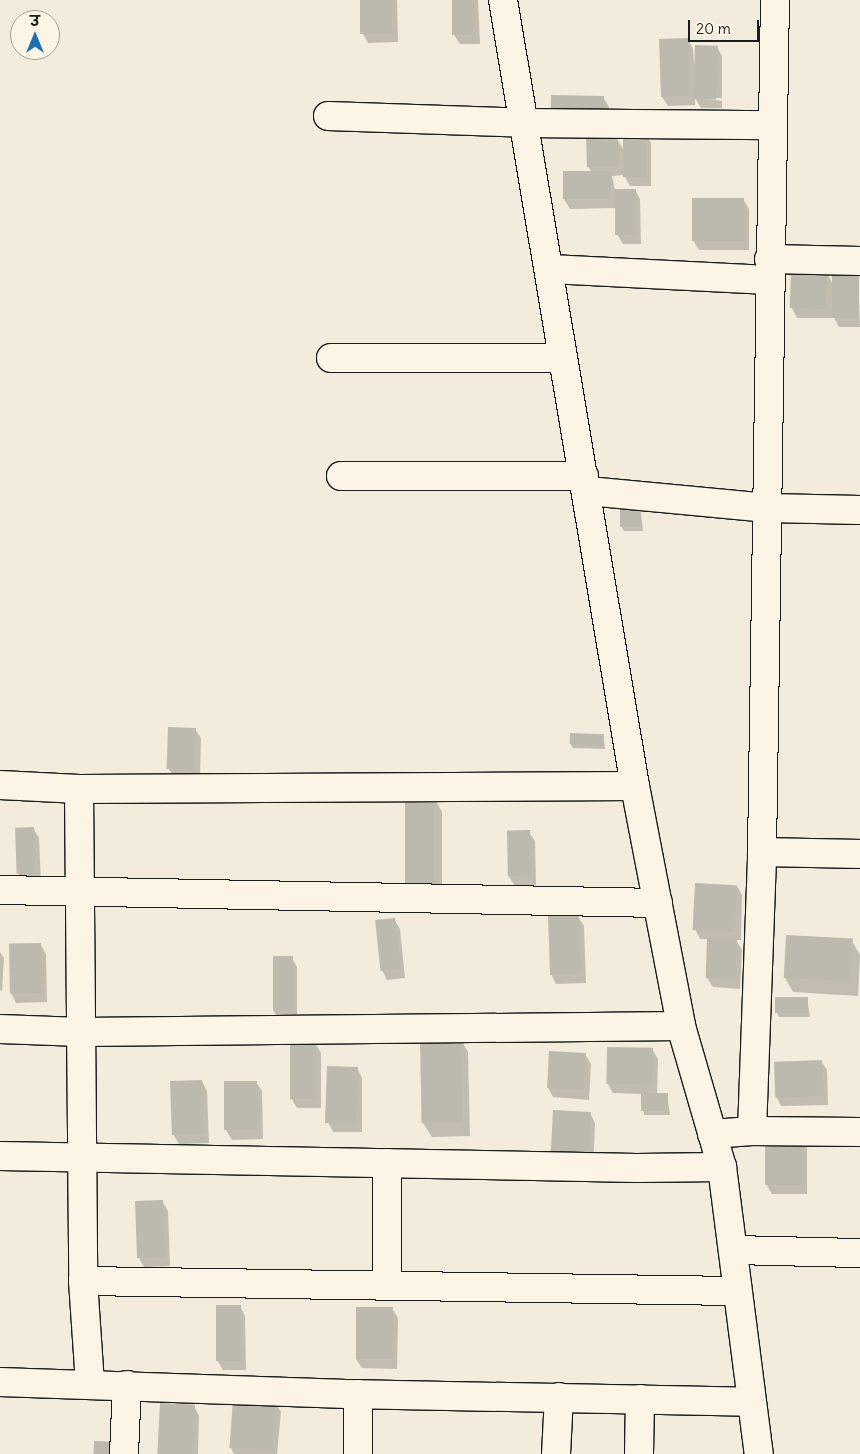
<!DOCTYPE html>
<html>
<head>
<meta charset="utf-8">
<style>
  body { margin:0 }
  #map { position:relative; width:860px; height:1454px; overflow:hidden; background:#f3ecdd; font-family:Delius,"Playpen Sans Deva",sans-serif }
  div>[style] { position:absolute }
  .shadow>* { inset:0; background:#0003 }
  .building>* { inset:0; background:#beb9ae; transform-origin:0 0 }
  .roads { filter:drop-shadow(1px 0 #1c1c1c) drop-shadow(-1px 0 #1c1c1c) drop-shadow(0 1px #1c1c1c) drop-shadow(0 -1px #1c1c1c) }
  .street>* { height:28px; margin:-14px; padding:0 14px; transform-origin:14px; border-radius:14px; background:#fcf5e5 }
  span { translate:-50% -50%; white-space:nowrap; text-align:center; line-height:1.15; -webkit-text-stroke:5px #fcf5e5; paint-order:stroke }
  .north { position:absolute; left:10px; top:10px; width:50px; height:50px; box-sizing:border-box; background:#fcf5e5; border:1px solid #a29e95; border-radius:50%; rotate:0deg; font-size:14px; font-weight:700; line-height:20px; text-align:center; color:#1c1c1c }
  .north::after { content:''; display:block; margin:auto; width:18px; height:22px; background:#1f6fb2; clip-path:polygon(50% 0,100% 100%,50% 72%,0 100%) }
  .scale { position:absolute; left:688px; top:20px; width:71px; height:22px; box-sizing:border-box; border:2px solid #1c1c1c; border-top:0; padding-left:6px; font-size:15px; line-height:18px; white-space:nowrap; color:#1c1c1c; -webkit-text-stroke:4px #fcf5e5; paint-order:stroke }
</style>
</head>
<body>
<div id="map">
  <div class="shadow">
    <i style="clip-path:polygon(361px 0,397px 0,398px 42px,368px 43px,363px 34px)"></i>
    <i style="clip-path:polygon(453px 0,478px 0,480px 44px,460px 44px,454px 35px)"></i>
    <i style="clip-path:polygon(688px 39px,693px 49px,694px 64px,717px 47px,722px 56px,722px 98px,699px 98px,722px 101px,722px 108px,701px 108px,695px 98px,695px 105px,668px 106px,662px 97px)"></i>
    <i style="clip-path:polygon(603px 97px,609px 107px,608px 127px,557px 126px)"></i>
    <i style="clip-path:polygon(645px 134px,651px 143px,651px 186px,630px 186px,624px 175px,612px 176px,615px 190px,635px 190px,640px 199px,641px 244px,623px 244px,617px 234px,617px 208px,570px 209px,564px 199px,592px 172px,588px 167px,617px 139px,624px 151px)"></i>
    <i style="clip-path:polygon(743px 199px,749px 209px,749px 250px,699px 250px,693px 240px)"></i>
    <i style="clip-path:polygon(792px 273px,827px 273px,833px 285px,858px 274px,860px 327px,839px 327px,834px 318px,797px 318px,792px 308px)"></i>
    <i style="clip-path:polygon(640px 506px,643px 531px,624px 531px,621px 526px)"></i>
    <i style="clip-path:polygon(195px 729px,201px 738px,200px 779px,174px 778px,169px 769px)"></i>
    <i style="clip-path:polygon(603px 735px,605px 749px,573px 748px,570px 743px)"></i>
    <i style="clip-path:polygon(434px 797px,442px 812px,442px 899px,415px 899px)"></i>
    <i style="clip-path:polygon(33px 828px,39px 838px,41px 882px,24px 883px,18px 873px)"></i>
    <i style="clip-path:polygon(529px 832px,535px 841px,536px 885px,515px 886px,509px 877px)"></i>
    <i style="clip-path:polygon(737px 886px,742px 895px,741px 940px,736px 940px,742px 950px,740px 989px,713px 987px,707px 978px,708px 939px,700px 939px,695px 929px)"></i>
    <i style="clip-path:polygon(578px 917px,584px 926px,586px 983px,556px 984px,551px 974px)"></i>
    <i style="clip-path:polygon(394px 919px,400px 929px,405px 978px,387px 980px,382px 970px)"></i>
    <i style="clip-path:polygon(852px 941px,860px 955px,858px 996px,793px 992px,785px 978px)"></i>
    <i style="clip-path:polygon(40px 944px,46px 954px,47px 1002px,16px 1003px,11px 993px)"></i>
    <i style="clip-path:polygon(0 952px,4px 958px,2px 991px,0 990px)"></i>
    <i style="clip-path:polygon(292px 958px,297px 967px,297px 1020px,278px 1019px,273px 1010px)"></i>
    <i style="clip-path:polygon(807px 998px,810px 1017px,779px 1017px,777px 1013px)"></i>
    <i style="clip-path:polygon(460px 1038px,468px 1052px,470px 1136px,432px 1137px,423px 1123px)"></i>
    <i style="clip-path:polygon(315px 1043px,321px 1053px,321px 1108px,297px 1108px,291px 1098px)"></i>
    <i style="clip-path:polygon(652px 1049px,658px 1059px,657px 1095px,667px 1095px,670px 1115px,644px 1115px,642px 1094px,613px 1093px,608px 1084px)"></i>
    <i style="clip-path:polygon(585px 1054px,591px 1064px,589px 1100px,553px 1097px,548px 1088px)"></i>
    <i style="clip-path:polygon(821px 1061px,827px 1070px,828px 1105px,781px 1106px,776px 1096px)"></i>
    <i style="clip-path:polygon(357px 1068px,362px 1078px,362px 1132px,333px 1132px,328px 1122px)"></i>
    <i style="clip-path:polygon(202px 1081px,207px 1091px,209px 1143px,179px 1144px,173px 1134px)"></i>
    <i style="clip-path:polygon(256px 1082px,262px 1091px,263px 1139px,232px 1140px,226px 1130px,225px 1083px)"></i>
    <i style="clip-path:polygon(590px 1113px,595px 1123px,593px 1169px,558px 1168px)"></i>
    <i style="clip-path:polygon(801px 1138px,807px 1148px,807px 1194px,772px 1194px,766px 1184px)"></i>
    <i style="clip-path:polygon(162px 1201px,168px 1211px,170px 1266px,144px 1267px,139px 1258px)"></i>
    <i style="clip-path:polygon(240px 1306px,245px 1316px,246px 1370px,223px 1370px,217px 1360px)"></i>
    <i style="clip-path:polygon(392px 1308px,398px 1318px,397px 1369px,362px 1368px,356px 1359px)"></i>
    <i style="clip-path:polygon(275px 1402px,281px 1412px,277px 1454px,234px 1454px,231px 1448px)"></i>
    <i style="clip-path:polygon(194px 1406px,199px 1416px,198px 1454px,159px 1454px)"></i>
  </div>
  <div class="building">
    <i style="left:360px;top:0;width:32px;height:34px"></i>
    <i style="left:452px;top:0;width:22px;height:35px"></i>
    <i style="left:688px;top:38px;width:58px;height:29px;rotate:88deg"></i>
    <i style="left:695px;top:45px;width:23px;height:54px;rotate:2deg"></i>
    <i style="left:551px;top:95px;width:53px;height:22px;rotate:1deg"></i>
    <i style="left:623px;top:133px;width:23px;height:44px"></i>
    <i style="left:618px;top:137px;width:29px;height:32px;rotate:88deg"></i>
    <i style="left:563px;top:171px;width:48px;height:28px"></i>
    <i style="left:615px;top:189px;width:21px;height:46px"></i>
    <i style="left:692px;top:198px;width:52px;height:43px"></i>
    <i style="left:791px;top:271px;width:36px;height:37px;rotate:2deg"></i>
    <i style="left:832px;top:273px;width:27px;height:45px"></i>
    <i style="left:620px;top:505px;width:21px;height:22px"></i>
    <i style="left:168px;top:727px;width:28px;height:42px;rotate:2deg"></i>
    <i style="left:570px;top:733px;width:34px;height:11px;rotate:2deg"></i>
    <i style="left:405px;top:796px;width:29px;height:89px"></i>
    <i style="left:34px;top:827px;width:46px;height:19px;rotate:88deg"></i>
    <i style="left:530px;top:830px;width:46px;height:23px;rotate:89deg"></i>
    <i style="left:695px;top:883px;width:42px;height:47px;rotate:3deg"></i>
    <i style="left:579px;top:915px;width:59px;height:31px;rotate:88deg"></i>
    <i style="left:395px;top:918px;width:51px;height:20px;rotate:84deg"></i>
    <i style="left:786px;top:935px;width:67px;height:43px;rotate:3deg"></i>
    <i style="left:707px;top:938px;width:30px;height:40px;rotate:2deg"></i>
    <i style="left:41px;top:943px;width:50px;height:32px;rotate:89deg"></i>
    <i style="left:273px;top:956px;width:20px;height:54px"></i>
    <i style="left:775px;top:997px;width:33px;height:16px"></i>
    <i style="left:461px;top:1036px;width:86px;height:41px;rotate:89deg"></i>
    <i style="left:290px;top:1042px;width:26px;height:57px"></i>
    <i style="left:607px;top:1047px;width:46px;height:37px;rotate:1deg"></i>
    <i style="left:549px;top:1051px;width:37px;height:37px;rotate:3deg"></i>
    <i style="left:822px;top:1060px;width:36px;height:48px;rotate:88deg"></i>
    <i style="left:327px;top:1066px;width:31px;height:57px;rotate:2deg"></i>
    <i style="left:202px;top:1080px;width:54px;height:32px;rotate:88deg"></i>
    <i style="left:224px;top:1081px;width:33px;height:49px"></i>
    <i style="left:641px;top:1093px;width:27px;height:18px"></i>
    <i style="left:553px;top:1110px;width:38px;height:49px;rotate:3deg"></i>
    <i style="left:765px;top:1137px;width:37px;height:48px"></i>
    <i style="left:163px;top:1200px;width:57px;height:28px;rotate:88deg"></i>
    <i style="left:216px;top:1305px;width:25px;height:56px"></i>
    <i style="left:356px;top:1307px;width:37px;height:52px"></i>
    <i style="left:233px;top:1398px;width:43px;height:50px;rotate:4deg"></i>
    <i style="left:160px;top:1403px;width:35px;height:51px;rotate:3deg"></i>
    <i style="left:94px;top:1441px;width:23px;height:13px;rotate:2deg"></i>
  </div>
  <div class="roads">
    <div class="street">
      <i style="left:503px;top:0;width:797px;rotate:80.47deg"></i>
      <i style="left:635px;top:786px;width:244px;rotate:79.1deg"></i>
      <i style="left:681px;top:1026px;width:147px;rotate:73.8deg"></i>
      <i style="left:722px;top:1167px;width:289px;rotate:82.7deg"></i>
      <i style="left:328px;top:116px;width:196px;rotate:2deg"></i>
      <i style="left:524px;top:123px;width:249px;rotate:0.5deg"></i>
      <i style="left:769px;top:259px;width:91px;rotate:1.3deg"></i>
      <i style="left:550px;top:269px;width:219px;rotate:2.9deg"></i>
      <i style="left:331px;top:358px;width:232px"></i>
      <i style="left:341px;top:476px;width:243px"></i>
      <i style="left:588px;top:491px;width:181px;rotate:5.4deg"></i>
      <i style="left:768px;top:508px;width:92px;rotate:1.2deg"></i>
      <i style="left:0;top:785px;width:79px;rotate:2.9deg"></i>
      <i style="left:79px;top:789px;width:556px;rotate:-0.31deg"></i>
      <i style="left:79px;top:789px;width:492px;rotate:89.5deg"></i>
      <i style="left:83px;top:1281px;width:102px;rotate:86.1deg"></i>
      <i style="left:762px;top:852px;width:98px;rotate:1.2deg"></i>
      <i style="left:0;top:890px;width:658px;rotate:1.13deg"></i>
      <i style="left:0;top:1029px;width:81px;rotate:2.1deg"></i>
      <i style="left:81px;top:1032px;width:600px;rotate:-0.57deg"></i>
      <i style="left:752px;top:1131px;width:108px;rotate:0.5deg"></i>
      <i style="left:712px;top:1134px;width:40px;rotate:-4.3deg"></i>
      <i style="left:752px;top:1131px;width:279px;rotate:-87.9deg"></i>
      <i style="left:762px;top:852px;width:852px;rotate:-89.13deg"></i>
      <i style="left:0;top:1156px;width:637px;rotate:1.08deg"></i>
      <i style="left:637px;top:1168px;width:85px;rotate:-0.7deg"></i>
      <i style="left:387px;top:1163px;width:122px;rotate:90deg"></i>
      <i style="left:734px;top:1250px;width:126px;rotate:1.4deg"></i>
      <i style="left:83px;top:1281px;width:654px;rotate:0.88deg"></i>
      <i style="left:0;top:1382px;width:347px;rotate:2deg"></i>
      <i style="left:347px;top:1394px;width:403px;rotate:1.1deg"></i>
      <i style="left:124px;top:1454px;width:69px;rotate:-87.5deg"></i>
      <i style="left:358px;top:1454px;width:60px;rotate:-90deg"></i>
      <i style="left:556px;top:1454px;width:57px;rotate:-87deg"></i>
      <i style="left:639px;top:1454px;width:55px;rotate:-89deg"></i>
    </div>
  </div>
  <div class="north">उ</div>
  <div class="scale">20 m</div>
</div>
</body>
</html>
